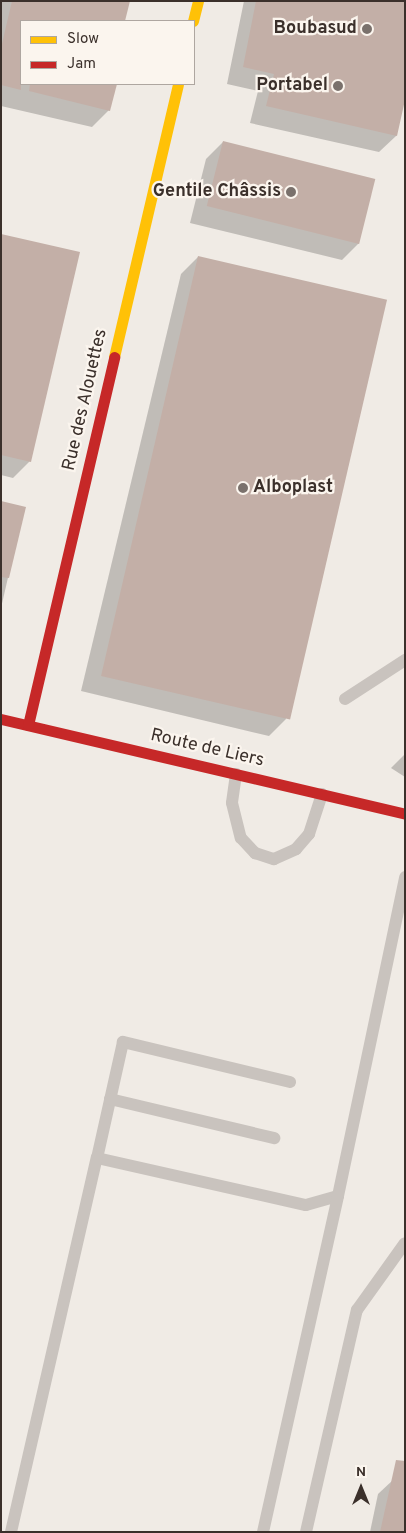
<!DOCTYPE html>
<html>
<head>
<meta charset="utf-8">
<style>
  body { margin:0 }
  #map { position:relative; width:406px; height:1533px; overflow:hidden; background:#f0ebe5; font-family:Overpass,sans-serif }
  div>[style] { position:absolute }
  .shadow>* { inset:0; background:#0003 }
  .building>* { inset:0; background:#c3afa7; transform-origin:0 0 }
  .lane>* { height:12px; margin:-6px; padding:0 6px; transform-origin:6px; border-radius:6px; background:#c9c3be }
  .slow>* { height:11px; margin:-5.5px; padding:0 5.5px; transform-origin:5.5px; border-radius:5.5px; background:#ffc107 }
  .jam>* { height:11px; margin:-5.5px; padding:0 5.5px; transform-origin:5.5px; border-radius:5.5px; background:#c62828 }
  .dots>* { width:14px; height:14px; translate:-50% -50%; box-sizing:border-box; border:2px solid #fbf5ee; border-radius:50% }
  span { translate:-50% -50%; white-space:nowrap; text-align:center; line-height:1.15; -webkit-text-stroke:4.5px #fbf5ee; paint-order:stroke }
  .poi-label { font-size:18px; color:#3b302b; font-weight:700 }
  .right { translate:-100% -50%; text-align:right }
  .left { translate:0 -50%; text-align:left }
  .street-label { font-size:18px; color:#3b302b }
  .frame { position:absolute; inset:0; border:2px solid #3b302b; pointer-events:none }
  .legend { position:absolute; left:20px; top:20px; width:175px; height:65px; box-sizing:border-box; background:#fbf5ee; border:1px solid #aea6a0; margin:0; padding:6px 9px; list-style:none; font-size:15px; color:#3b302b }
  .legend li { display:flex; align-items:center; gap:10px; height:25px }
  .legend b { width:25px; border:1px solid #aea6a0 }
  .north { position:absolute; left:336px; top:1463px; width:50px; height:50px; -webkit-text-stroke:4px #fbf5ee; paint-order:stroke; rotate:0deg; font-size:14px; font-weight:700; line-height:20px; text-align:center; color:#3b302b }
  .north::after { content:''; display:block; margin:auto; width:18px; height:22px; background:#3b302b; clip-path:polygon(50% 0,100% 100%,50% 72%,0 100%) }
</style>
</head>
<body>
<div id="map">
  <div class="shadow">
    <i style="clip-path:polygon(1px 1px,128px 3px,124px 21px,21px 21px,21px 84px,115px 84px,109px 110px,92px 127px,1px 106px)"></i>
    <i style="clip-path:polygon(244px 1px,405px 1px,396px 136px,379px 152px,250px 123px,258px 91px,227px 84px)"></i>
    <i style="clip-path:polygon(223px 142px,359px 243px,342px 260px,190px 223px,206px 159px)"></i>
    <i style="clip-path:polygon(1px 235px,30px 461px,13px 478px,1px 475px)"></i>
    <i style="clip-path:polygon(198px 257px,286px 719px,269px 736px,81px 691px,181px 274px)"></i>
    <i style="clip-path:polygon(1px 503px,24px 508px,1px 608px)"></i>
    <i style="clip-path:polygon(405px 754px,405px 777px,391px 768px)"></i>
    <i style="clip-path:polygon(393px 1480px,405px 1532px,370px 1532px,378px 1494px)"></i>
  </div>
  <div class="building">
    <i style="clip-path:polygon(12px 1px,130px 1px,125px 21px,21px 21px,21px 90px,1px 85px,1px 48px)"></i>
    <i style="clip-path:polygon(256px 1px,405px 1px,405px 100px,397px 136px,266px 106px,274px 74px,243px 67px)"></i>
    <i style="clip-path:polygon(30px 84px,117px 84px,110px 111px,29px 91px)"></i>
    <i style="left:223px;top:141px;width:157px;height:67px;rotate:14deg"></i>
    <i style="clip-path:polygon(1px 234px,80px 252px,31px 462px,1px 455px)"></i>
    <i style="left:198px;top:256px;width:194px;height:431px;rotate:13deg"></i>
    <i style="clip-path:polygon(1px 501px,26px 507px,9px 578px,1px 577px)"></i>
    <i style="clip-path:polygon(396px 1460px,405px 1461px,405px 1532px,380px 1532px)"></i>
  </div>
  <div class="lane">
    <i style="left:345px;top:699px;width:72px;rotate:-33deg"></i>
    <i style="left:236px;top:774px;width:29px;rotate:98deg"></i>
    <i style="left:232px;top:803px;width:36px;rotate:76deg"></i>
    <i style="left:241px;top:838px;width:21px;rotate:47deg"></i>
    <i style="left:255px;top:853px;width:20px;rotate:18deg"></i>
    <i style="left:274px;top:859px;width:24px;rotate:-24deg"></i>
    <i style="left:296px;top:849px;width:20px;rotate:-49deg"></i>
    <i style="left:309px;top:834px;width:42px;rotate:-72deg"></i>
    <i style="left:290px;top:1082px;width:172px;rotate:-166.5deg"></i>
    <i style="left:123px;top:1042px;width:119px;rotate:102.6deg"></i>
    <i style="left:97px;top:1158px;width:214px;rotate:12.7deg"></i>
    <i style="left:306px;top:1205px;width:33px;rotate:-16deg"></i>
    <i style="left:338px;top:1196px;width:326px;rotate:-78.1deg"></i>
    <i style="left:110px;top:1099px;width:169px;rotate:13.4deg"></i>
    <i style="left:11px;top:1532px;width:384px;rotate:-77.1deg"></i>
    <i style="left:263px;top:1532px;width:344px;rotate:-77.4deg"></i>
    <i style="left:306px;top:1532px;width:228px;rotate:-77.1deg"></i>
    <i style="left:357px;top:1310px;width:82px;rotate:-54.4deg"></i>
  </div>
  <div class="slow">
    <i style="left:193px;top:21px;width:21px;rotate:-76deg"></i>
    <i style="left:114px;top:357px;width:280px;rotate:-76.8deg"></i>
  </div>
  <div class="jam">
    <i style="left:1px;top:719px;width:415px;rotate:13.2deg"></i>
    <i style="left:28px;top:725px;width:378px;rotate:-76.8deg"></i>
  </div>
  <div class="dots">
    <i style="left:367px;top:29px;background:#7a716c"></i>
    <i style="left:338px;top:86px;background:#7a716c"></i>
    <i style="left:291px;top:192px;background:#7a716c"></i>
    <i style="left:243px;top:488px;background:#7a716c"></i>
  </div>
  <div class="poi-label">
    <span class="right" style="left:357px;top:29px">Boubasud</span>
    <span class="right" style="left:328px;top:86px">Portabel</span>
    <span class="right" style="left:281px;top:192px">Gentile Châssis</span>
    <span class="left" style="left:253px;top:488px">Alboplast</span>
  </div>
  <div class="street-label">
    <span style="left:86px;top:400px;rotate:-77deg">Rue des Alouettes</span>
    <span style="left:207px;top:749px;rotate:13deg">Route de Liers</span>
  </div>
  <div class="frame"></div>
  <ul class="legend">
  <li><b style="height:6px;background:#ffc107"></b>Slow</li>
  <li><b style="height:6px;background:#c62828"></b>Jam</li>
  </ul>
  <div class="north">N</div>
</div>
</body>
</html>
